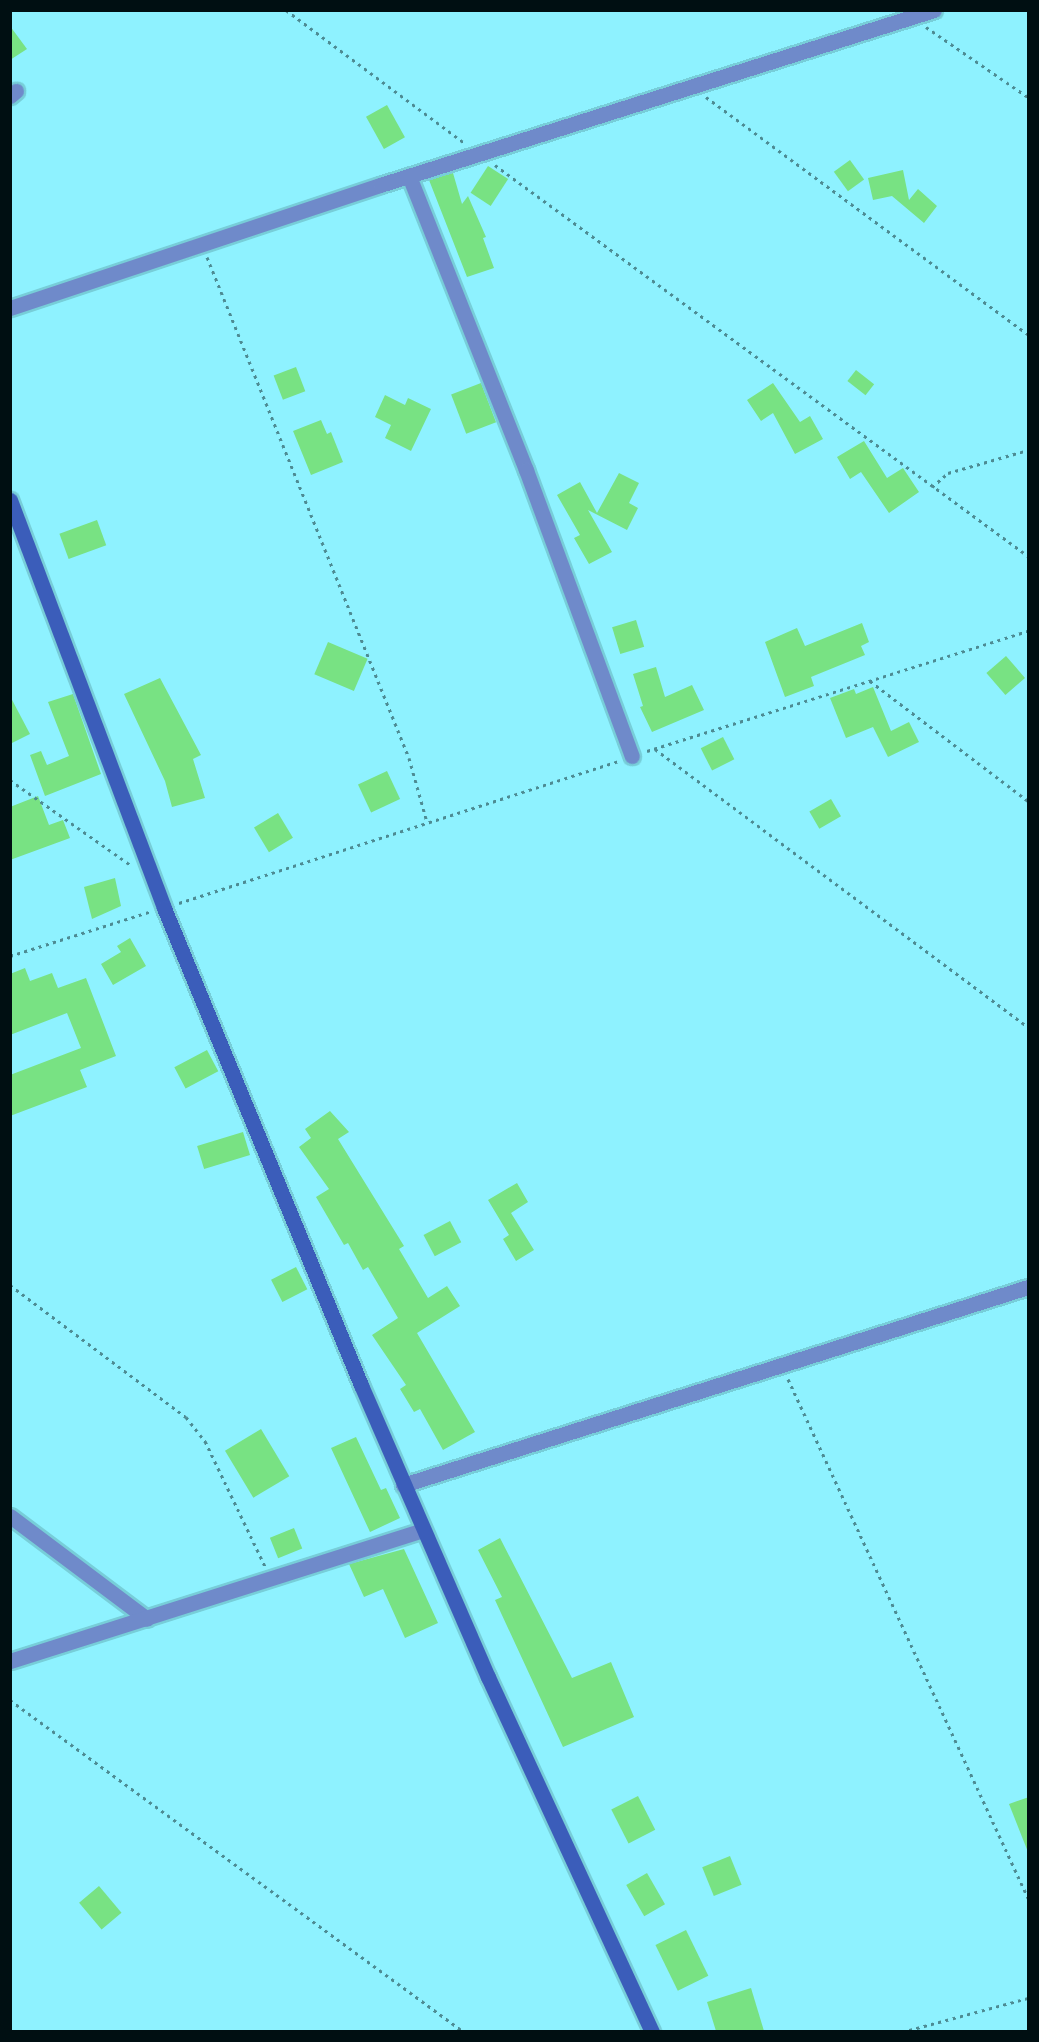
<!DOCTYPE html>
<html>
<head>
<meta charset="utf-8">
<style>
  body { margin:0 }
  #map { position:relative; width:1039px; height:2042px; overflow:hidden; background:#8ef2ff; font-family:"Source Serif 4",serif }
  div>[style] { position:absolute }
  .building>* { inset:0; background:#78e283; transform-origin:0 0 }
  .path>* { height:3px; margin-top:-1.5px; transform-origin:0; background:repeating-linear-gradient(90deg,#4d8b93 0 3px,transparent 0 7.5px) }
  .roads { filter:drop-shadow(2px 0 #77ced9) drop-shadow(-2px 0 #77ced9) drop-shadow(0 2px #77ced9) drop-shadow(0 -2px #77ced9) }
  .street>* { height:15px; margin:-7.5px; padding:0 7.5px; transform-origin:7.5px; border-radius:7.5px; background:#6f8aca }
  .secondary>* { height:15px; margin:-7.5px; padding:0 7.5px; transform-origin:7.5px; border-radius:7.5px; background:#3b5dba }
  span { translate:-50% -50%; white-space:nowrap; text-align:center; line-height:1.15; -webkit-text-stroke:4.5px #8ef2ff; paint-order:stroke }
  .frame { position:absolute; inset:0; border:12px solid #000f12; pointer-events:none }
</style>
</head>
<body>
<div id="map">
  <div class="building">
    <i style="clip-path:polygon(10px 26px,27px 49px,10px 60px)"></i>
    <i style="left:387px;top:105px;width:37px;height:24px;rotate:61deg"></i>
    <i style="left:850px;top:160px;width:24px;height:20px;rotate:54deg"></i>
    <i style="left:488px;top:166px;width:24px;height:32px;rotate:33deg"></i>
    <i style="clip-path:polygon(903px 170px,909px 200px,918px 189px,937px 206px,924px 223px,892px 196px,873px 200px,868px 178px)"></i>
    <i style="clip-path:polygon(453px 173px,462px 204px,468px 196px,486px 237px,483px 238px,494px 268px,467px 277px,429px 180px)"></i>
    <i style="left:296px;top:367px;width:26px;height:24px;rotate:69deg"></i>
    <i style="left:856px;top:370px;width:23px;height:14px;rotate:38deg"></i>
    <i style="left:481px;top:383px;width:42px;height:32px;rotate:69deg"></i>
    <i style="clip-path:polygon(773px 383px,800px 422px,810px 416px,823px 439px,795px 454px,773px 413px,761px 421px,747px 400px)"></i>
    <i style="clip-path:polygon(385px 395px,405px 405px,408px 398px,431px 409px,411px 451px,385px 438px,391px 425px,375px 417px)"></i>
    <i style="clip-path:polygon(321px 420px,327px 434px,331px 432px,343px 462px,311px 475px,293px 431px)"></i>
    <i style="clip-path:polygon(864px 441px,887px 478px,903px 468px,919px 492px,889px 513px,861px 472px,850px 479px,837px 457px)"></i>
    <i style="clip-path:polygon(619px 473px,639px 483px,629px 503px,638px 508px,627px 530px,588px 510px,612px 552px,589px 564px,574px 538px,580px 535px,557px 495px,580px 482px,597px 513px)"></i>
    <i style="left:97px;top:520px;width:27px;height:40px;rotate:70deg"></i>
    <i style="left:636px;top:620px;width:28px;height:25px;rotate:73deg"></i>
    <i style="clip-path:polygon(862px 623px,869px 642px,861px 646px,865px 655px,811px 677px,814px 686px,785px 697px,765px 642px,797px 628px,805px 646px)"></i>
    <i style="left:328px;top:642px;width:43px;height:35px;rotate:23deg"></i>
    <i style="left:1006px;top:656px;width:29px;height:26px;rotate:49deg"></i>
    <i style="clip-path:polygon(656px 667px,665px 697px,692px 685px,704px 710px,652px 732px,640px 707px,643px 706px,633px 674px)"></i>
    <i style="clip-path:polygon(160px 678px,201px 755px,193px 759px,205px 798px,172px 807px,165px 781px,124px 694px)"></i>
    <i style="clip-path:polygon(873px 687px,891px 731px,909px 722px,919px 742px,888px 757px,873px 727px,846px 738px,830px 698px,854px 689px,856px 694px)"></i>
    <i style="clip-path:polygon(73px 694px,101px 774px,45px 796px,30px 755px,41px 751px,47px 765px,69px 756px,48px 702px)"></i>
    <i style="clip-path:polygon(10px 696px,30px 734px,10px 744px)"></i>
    <i style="left:723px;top:737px;width:25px;height:25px;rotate:63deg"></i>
    <i style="left:387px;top:771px;width:31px;height:32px;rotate:65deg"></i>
    <i style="clip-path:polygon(38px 796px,49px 825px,63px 820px,70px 838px,10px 860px,10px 807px)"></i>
    <i style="left:831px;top:799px;width:20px;height:25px;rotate:60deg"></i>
    <i style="left:278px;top:813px;width:29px;height:28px;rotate:59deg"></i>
    <i style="clip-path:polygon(115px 878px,121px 906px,92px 919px,84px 887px)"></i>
    <i style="clip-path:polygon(130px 938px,146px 966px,113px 985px,101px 964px,121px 952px,117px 946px)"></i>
    <i style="clip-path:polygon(25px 968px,30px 981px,52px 973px,58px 988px,86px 978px,116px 1056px,80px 1070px,87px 1087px,10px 1116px,10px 1075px,81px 1048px,67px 1013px,10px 1035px,10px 974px)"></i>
    <i style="left:207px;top:1050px;width:24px;height:37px;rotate:62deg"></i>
    <i style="clip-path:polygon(330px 1111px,349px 1132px,338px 1139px,404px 1246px,399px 1249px,428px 1298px,447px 1286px,460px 1306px,417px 1333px,475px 1432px,443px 1450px,420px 1409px,414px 1412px,400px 1389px,406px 1385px,372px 1335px,398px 1318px,368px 1267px,363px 1270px,348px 1243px,344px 1245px,316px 1197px,329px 1189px,299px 1147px,311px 1138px,305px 1129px)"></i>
    <i style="left:243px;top:1132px;width:24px;height:48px;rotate:73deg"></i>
    <i style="clip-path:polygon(517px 1183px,528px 1202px,511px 1213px,534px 1250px,516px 1261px,503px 1239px,509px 1235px,488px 1200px)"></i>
    <i style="left:450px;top:1221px;width:24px;height:30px;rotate:62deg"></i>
    <i style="left:296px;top:1267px;width:25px;height:28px;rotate:63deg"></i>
    <i style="left:261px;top:1429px;width:55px;height:42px;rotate:59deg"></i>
    <i style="clip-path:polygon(356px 1437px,381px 1490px,386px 1488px,400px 1518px,370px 1532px,331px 1448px)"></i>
    <i style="left:294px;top:1528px;width:22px;height:26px;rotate:68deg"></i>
    <i style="clip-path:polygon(500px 1538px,572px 1678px,611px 1662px,634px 1717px,563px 1747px,495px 1600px,502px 1597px,478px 1550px)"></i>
    <i style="clip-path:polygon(404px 1549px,438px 1623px,405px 1638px,383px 1589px,364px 1597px,349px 1564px)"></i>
    <i style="left:638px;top:1796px;width:38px;height:30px;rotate:63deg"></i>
    <i style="clip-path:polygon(1029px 1797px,1029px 1852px,1028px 1852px,1009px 1804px)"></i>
    <i style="left:730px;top:1856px;width:31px;height:30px;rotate:68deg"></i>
    <i style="left:647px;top:1873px;width:36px;height:24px;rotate:60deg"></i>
    <i style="left:99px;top:1886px;width:35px;height:26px;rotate:50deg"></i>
    <i style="left:686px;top:1930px;width:51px;height:34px;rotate:64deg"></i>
    <i style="clip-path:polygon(751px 1988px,764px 2031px,716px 2031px,707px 2002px)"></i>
  </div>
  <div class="path">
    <i style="left:286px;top:10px;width:224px;rotate:36.7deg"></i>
    <i style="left:926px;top:27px;width:124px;rotate:34.5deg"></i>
    <i style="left:706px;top:97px;width:400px;rotate:36.4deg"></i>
    <i style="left:495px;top:165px;width:661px;rotate:36.26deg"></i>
    <i style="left:207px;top:257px;width:540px;rotate:68.04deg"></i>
    <i style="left:409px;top:758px;width:66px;rotate:74.3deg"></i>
    <i style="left:932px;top:487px;width:21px;rotate:-41deg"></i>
    <i style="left:948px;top:473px;width:83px;rotate:-16deg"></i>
    <i style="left:870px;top:681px;width:198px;rotate:37.2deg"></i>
    <i style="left:655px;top:749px;width:465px;rotate:36.7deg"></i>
    <i style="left:647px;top:751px;width:399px;rotate:-17.5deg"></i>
    <i style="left:10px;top:780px;width:149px;rotate:35.2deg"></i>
    <i style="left:179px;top:903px;width:461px;rotate:-17.9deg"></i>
    <i style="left:10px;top:956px;width:146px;rotate:-17.6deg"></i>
    <i style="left:10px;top:1285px;width:220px;rotate:36.9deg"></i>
    <i style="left:186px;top:1417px;width:31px;rotate:52deg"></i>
    <i style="left:205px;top:1441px;width:139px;rotate:64.4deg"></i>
    <i style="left:788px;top:1379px;width:572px;rotate:65.18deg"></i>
    <i style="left:10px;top:1700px;width:562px;rotate:36.18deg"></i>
    <i style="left:902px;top:2032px;width:131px;rotate:-15.1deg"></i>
  </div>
  <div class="roads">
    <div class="street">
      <i style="left:10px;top:96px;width:8px;rotate:-40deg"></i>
      <i style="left:409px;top:176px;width:316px;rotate:68.3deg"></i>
      <i style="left:526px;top:470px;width:305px;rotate:69.7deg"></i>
      <i style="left:10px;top:308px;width:390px;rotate:-18.4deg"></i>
      <i style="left:380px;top:185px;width:581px;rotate:-17.53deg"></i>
      <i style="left:403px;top:1485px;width:656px;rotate:-17.58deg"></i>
      <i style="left:10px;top:1516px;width:171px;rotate:36.9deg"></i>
      <i style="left:10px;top:1661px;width:433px;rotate:-17.6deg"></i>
    </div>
    <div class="secondary">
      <i style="left:10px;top:500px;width:436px;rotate:69.3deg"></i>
      <i style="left:164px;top:908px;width:516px;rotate:67.56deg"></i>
      <i style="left:361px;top:1385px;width:318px;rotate:66.5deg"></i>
      <i style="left:488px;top:1677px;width:391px;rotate:65.2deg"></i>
    </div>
  </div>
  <div class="frame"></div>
</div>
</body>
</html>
